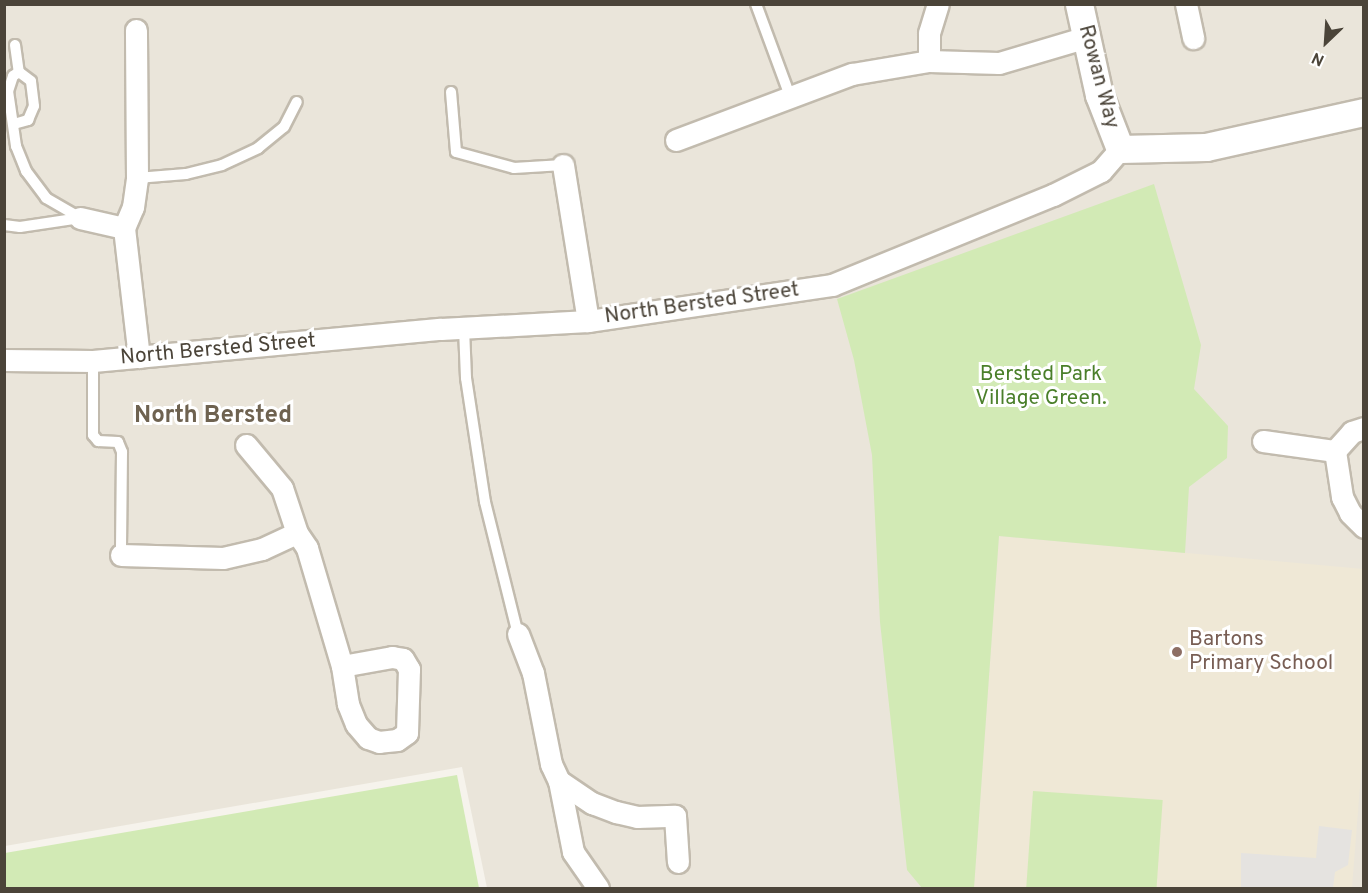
<!DOCTYPE html>
<html>
<head>
<meta charset="utf-8">
<style>
  body { margin:0 }
  #map { position:relative; width:1368px; height:893px; overflow:hidden; background:#f6f3ec; font-family:Overpass,sans-serif }
  div>[style] { position:absolute }
  .residential>* { inset:0; background:#eae5da }
  .education>* { inset:0; background:#efe8d6 }
  .green>* { inset:0; background:#d2eab5; transform-origin:0 0 }
  .parking>* { inset:0; background:#e5e3e0 }
  .roads { filter:drop-shadow(2px 0 #c2bbae) drop-shadow(-2px 0 #c2bbae) drop-shadow(0 2px #c2bbae) drop-shadow(0 -2px #c2bbae) }
  .service>* { height:10px; margin:-5px; padding:0 5px; transform-origin:5px; border-radius:5px; background:#fff }
  .minor>* { height:21px; margin:-10.5px; padding:0 10.5px; transform-origin:10.5px; border-radius:10.5px; background:#fff }
  .tertiary>* { height:27px; margin:-13.5px; padding:0 13.5px; transform-origin:13.5px; border-radius:13.5px; background:#fff }
  .dots>* { width:16px; height:16px; translate:-50% -50%; box-sizing:border-box; border:3px solid #fff; border-radius:50% }
  span { translate:-50% -50%; white-space:nowrap; text-align:center; line-height:1.15; -webkit-text-stroke:6px #fff; paint-order:stroke }
  .street-label { font-size:21px; color:#4b4439 }
  .park-label { font-size:21px; color:#4a7f2a }
  .education-label { font-size:21px; color:#785e54 }
  .left { translate:0 -50%; text-align:left }
  .quarter-label { font-size:24px; color:#6e6250; font-weight:700 }
  .frame { position:absolute; inset:0; border:6px solid #4b4439; pointer-events:none }
  .north { position:absolute; left:1296px; top:12px; width:60px; height:60px; -webkit-text-stroke:4px #fff; paint-order:stroke; rotate:205deg; font-size:16px; font-weight:700; line-height:24px; text-align:center; color:#4b4439 }
  .north::after { content:''; display:block; margin:auto; width:21px; height:27px; background:#4b4439; clip-path:polygon(50% 0,100% 100%,50% 72%,0 100%) }
</style>
</head>
<body>
<div id="map">
  <div class="residential">
    <i style="clip-path:polygon(5px 5px,1363px 5px,1363px 888px,487px 888px,462px 767px,5px 846px)"></i>
  </div>
  <div class="education">
    <i style="clip-path:polygon(999px 536px,1363px 569px,1364px 735px,1352px 888px,974px 888px)"></i>
  </div>
  <div class="green">
    <i style="clip-path:polygon(1154px 184px,1201px 345px,1194px 389px,1228px 426px,1227px 458px,1189px 487px,1185px 553px,999px 536px,974px 888px,922px 888px,907px 870px,880px 622px,872px 455px,854px 360px,837px 299px)"></i>
    <i style="clip-path:polygon(457px 775px,479px 888px,5px 888px,5px 853px)"></i>
    <i style="left:1033px;top:791px;width:130px;height:97px;rotate:4deg"></i>
  </div>
  <div class="parking">
    <i style="clip-path:polygon(1319px 826px,1352px 830px,1348px 865px,1335px 872px,1333px 888px,1241px 888px,1241px 853px,1316px 858px)"></i>
  </div>
  <div class="roads">
    <div class="service">
      <i style="left:756px;top:4px;width:98px;rotate:69.7deg"></i>
      <i style="left:15px;top:45px;width:27px;rotate:82deg"></i>
      <i style="left:451px;top:92px;width:60px;rotate:85.2deg"></i>
      <i style="left:456px;top:152px;width:60px;rotate:15.4deg"></i>
      <i style="left:514px;top:168px;width:49px;rotate:-3.5deg"></i>
      <i style="left:14px;top:124px;width:15px;rotate:-16deg"></i>
      <i style="left:28px;top:120px;width:15px;rotate:-67deg"></i>
      <i style="left:34px;top:106px;width:25px;rotate:-97deg"></i>
      <i style="left:31px;top:81px;width:15px;rotate:-143deg"></i>
      <i style="left:19px;top:72px;width:7px;rotate:146deg"></i>
      <i style="left:13px;top:76px;width:16px;rotate:108deg"></i>
      <i style="left:8px;top:91px;width:56px;rotate:81.7deg"></i>
      <i style="left:16px;top:146px;width:27px;rotate:68deg"></i>
      <i style="left:26px;top:171px;width:34px;rotate:53deg"></i>
      <i style="left:46px;top:198px;width:39px;rotate:30deg"></i>
      <i style="left:137px;top:178px;width:49px;rotate:-4.7deg"></i>
      <i style="left:186px;top:174px;width:37px;rotate:-14deg"></i>
      <i style="left:222px;top:165px;width:40px;rotate:-25deg"></i>
      <i style="left:258px;top:148px;width:33px;rotate:-39deg"></i>
      <i style="left:284px;top:127px;width:28px;rotate:-63deg"></i>
      <i style="left:4px;top:225px;width:16px;rotate:7deg"></i>
      <i style="left:20px;top:227px;width:61px;rotate:-8.5deg"></i>
      <i style="left:464px;top:328px;width:50px;rotate:87.7deg"></i>
      <i style="left:466px;top:378px;width:125px;rotate:81.3deg"></i>
      <i style="left:485px;top:502px;width:136px;rotate:76deg"></i>
      <i style="left:93px;top:361px;width:74px;rotate:90deg"></i>
      <i style="left:93px;top:435px;width:8px;rotate:50deg"></i>
      <i style="left:98px;top:441px;width:20px;rotate:3deg"></i>
      <i style="left:118px;top:442px;width:11px;rotate:68deg"></i>
      <i style="left:122px;top:452px;width:103px;rotate:90.6deg"></i>
    </div>
    <div class="minor">
      <i style="left:1186px;top:4px;width:35px;rotate:78deg"></i>
      <i style="left:929px;top:61px;width:28px;rotate:-90deg"></i>
      <i style="left:929px;top:33px;width:30px;rotate:-73deg"></i>
      <i style="left:676px;top:140px;width:188px;rotate:-20.6deg"></i>
      <i style="left:852px;top:74px;width:78px;rotate:-9.6deg"></i>
      <i style="left:929px;top:61px;width:70px;rotate:1.6deg"></i>
      <i style="left:999px;top:63px;width:92px;rotate:-16.5deg"></i>
      <i style="left:563px;top:165px;width:158px;rotate:80.9deg"></i>
      <i style="left:80px;top:218px;width:45px;rotate:12.8deg"></i>
      <i style="left:124px;top:228px;width:130px;rotate:83.4deg"></i>
      <i style="left:124px;top:228px;width:23px;rotate:-67deg"></i>
      <i style="left:133px;top:207px;width:29px;rotate:-82deg"></i>
      <i style="left:137px;top:178px;width:148px;rotate:-90.4deg"></i>
      <i style="left:4px;top:360px;width:89px;rotate:0.6deg"></i>
      <i style="left:93px;top:361px;width:349px;rotate:-5.3deg"></i>
      <i style="left:441px;top:329px;width:147px;rotate:-3.1deg"></i>
      <i style="left:588px;top:321px;width:247px;rotate:-8.4deg"></i>
      <i style="left:832px;top:285px;width:239px;rotate:-22.2deg"></i>
      <i style="left:1053px;top:195px;width:54px;rotate:-26.6deg"></i>
      <i style="left:1101px;top:171px;width:29px;rotate:-49deg"></i>
      <i style="left:1364px;top:428px;width:13px;rotate:162deg"></i>
      <i style="left:1352px;top:432px;width:25px;rotate:132deg"></i>
      <i style="left:1335px;top:451px;width:47px;rotate:81.3deg"></i>
      <i style="left:1342px;top:497px;width:18px;rotate:63deg"></i>
      <i style="left:1350px;top:513px;width:20px;rotate:45deg"></i>
      <i style="left:1263px;top:441px;width:73px;rotate:7.9deg"></i>
      <i style="left:297px;top:533px;width:18px;rotate:56deg"></i>
      <i style="left:307px;top:548px;width:123px;rotate:73.5deg"></i>
      <i style="left:342px;top:666px;width:51px;rotate:-10.2deg"></i>
      <i style="left:392px;top:657px;width:11px;rotate:10deg"></i>
      <i style="left:403px;top:659px;width:12px;rotate:59deg"></i>
      <i style="left:409px;top:669px;width:64px;rotate:91.8deg"></i>
      <i style="left:407px;top:733px;width:12px;rotate:145deg"></i>
      <i style="left:397px;top:740px;width:18px;rotate:174deg"></i>
      <i style="left:379px;top:742px;width:12px;rotate:-160deg"></i>
      <i style="left:368px;top:738px;width:18px;rotate:-131deg"></i>
      <i style="left:356px;top:724px;width:22px;rotate:-112deg"></i>
      <i style="left:348px;top:704px;width:38px;rotate:-99deg"></i>
      <i style="left:121px;top:555px;width:102px;rotate:1.7deg"></i>
      <i style="left:223px;top:558px;width:40px;rotate:-13deg"></i>
      <i style="left:262px;top:549px;width:38px;rotate:-25deg"></i>
      <i style="left:297px;top:533px;width:47px;rotate:-108.4deg"></i>
      <i style="left:282px;top:488px;width:56px;rotate:-129.9deg"></i>
      <i style="left:518px;top:634px;width:42px;rotate:69deg"></i>
      <i style="left:533px;top:673px;width:93px;rotate:78.8deg"></i>
      <i style="left:551px;top:764px;width:19px;rotate:65deg"></i>
      <i style="left:559px;top:781px;width:40px;rotate:34deg"></i>
      <i style="left:592px;top:803px;width:26px;rotate:21deg"></i>
      <i style="left:616px;top:812px;width:22px;rotate:13deg"></i>
      <i style="left:637px;top:817px;width:38px;rotate:-2deg"></i>
      <i style="left:675px;top:816px;width:46px;rotate:86.3deg"></i>
      <i style="left:559px;top:781px;width:72px;rotate:78.8deg"></i>
      <i style="left:573px;top:852px;width:44px;rotate:55.2deg"></i>
    </div>
    <div class="tertiary">
      <i style="left:1079px;top:4px;width:93px;rotate:77.6deg"></i>
      <i style="left:1099px;top:95px;width:58px;rotate:68.7deg"></i>
      <i style="left:1120px;top:149px;width:86px;rotate:-1.3deg"></i>
      <i style="left:1206px;top:147px;width:162px;rotate:-12.5deg"></i>
    </div>
  </div>
  <div class="dots">
    <i style="left:1177px;top:652px;background:#8d6e63"></i>
  </div>
  <div class="street-label">
    <span style="left:1098px;top:77px;rotate:75deg">Rowan Way</span>
    <span style="left:702px;top:304px;rotate:-8deg">North Bersted Street</span>
    <span style="left:218px;top:350px;rotate:-5deg">North Bersted Street</span>
  </div>
  <div class="park-label">
    <span style="left:1041px;top:387px">Bersted Park<br>Village Green.</span>
  </div>
  <div class="education-label">
    <span class="left" style="left:1189px;top:652px">Bartons<br>Primary School</span>
  </div>
  <div class="quarter-label">
    <span style="left:213px;top:417px">North Bersted</span>
  </div>
  <div class="frame"></div>
  <div class="north">N</div>
</div>
</body>
</html>
